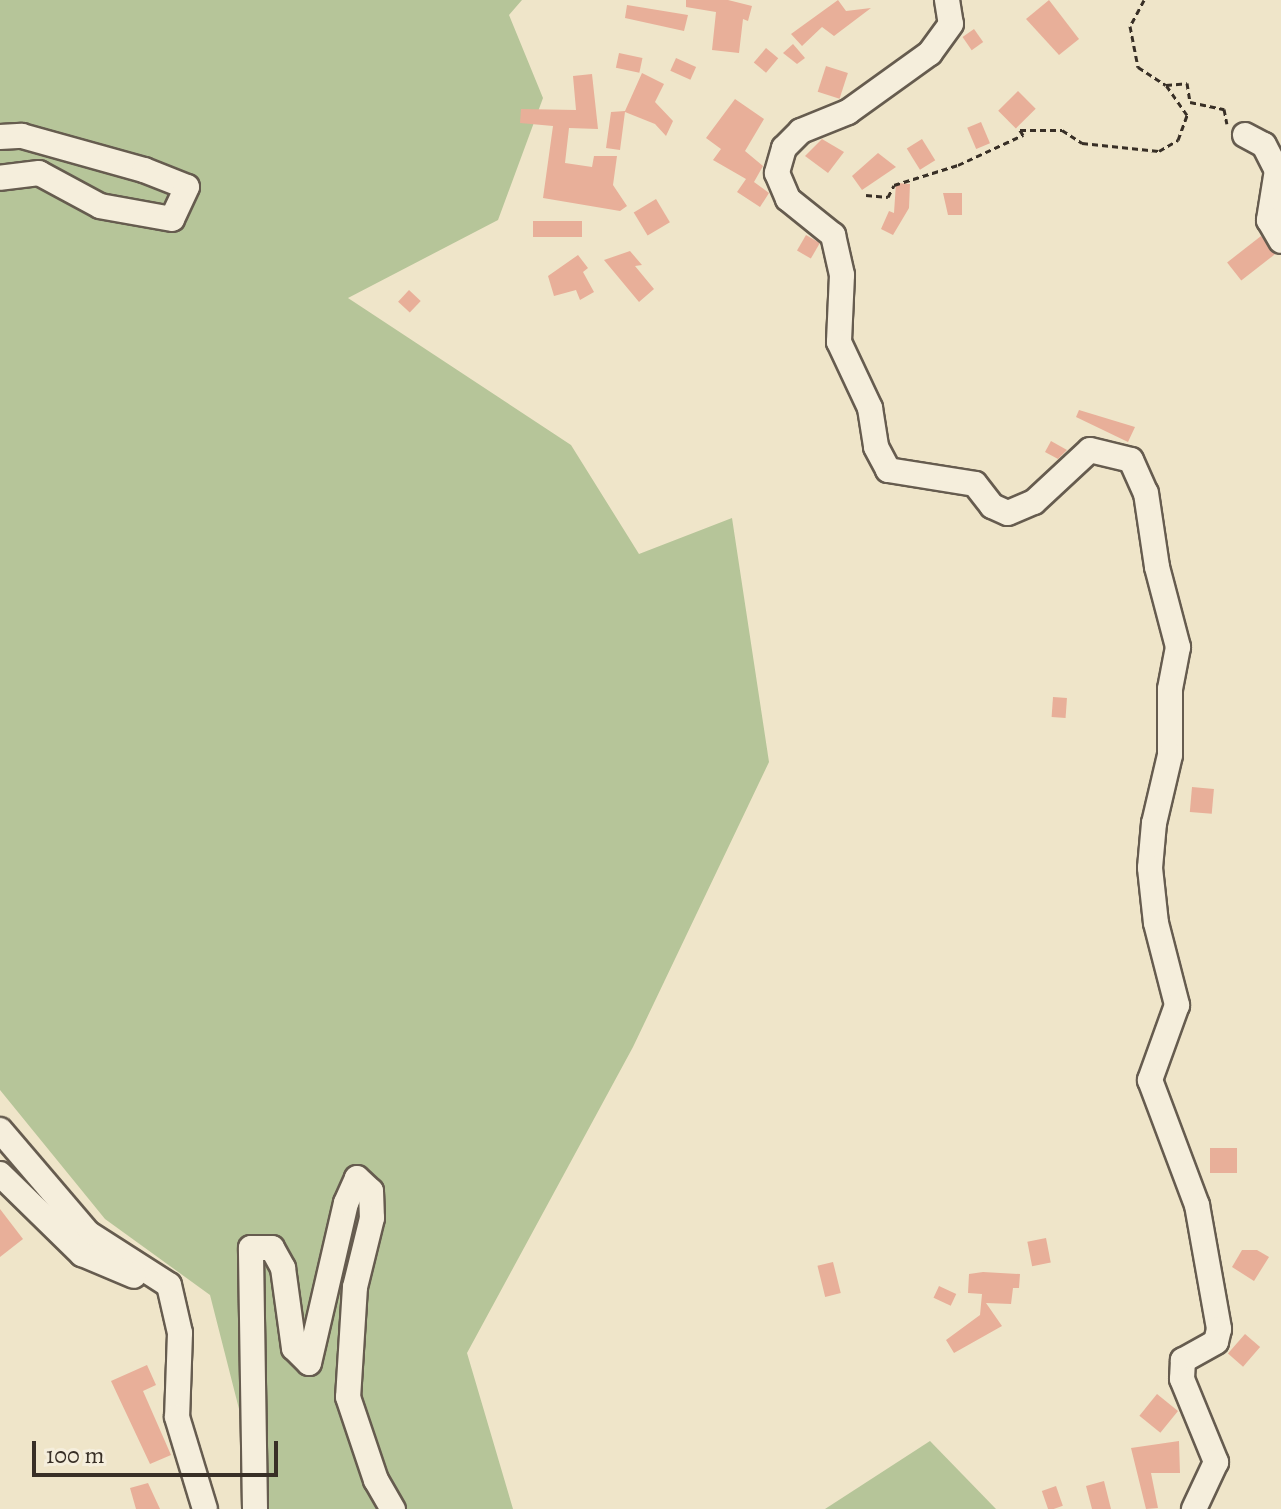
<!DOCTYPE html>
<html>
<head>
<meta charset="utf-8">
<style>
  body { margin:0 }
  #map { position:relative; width:1281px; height:1509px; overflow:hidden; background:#efe5c9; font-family:Alegreya,serif }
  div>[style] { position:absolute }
  .green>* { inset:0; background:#b6c599 }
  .building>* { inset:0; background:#e8af99; transform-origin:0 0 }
  .path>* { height:3px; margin-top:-1.5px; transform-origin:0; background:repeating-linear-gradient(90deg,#382f26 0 6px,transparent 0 10px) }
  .roads { filter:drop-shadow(2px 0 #665c4f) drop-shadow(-2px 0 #665c4f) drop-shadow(0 2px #665c4f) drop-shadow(0 -2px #665c4f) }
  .minor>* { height:24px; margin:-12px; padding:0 12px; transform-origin:12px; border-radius:12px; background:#f5eedc }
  span { translate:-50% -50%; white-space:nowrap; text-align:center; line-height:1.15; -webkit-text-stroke:7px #f5eedc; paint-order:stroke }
  .scale { position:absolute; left:32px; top:1441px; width:246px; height:36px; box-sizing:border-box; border:4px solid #382f26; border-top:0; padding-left:10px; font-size:24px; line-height:28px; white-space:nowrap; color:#382f26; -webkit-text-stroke:6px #f5eedc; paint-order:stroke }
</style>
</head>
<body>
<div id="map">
  <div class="green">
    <i style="clip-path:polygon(0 0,522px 0,509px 15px,543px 98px,498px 220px,348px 298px,571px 445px,639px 554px,732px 518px,769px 762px,633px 1047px,467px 1353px,513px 1509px,247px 1509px,239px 1409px,210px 1295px,105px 1219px,0 1090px)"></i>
    <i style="clip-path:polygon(930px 1441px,996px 1509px,825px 1509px)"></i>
  </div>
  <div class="building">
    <i style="clip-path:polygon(686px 0,728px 0,752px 6px,748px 21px,743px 19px,739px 53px,712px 50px,716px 12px,686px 7px)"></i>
    <i style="clip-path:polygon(838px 0,846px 11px,871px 8px,834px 36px,822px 27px,802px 46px,791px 34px)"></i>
    <i style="clip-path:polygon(1049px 0,1079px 39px,1059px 55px,1026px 19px)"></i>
    <i style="clip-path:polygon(627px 5px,688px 15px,684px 31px,625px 18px)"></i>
    <i style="left:974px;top:29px;width:16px;height:14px;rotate:55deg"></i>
    <i style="clip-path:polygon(793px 44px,805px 58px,797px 64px,783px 53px)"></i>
    <i style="left:766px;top:48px;width:16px;height:19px;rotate:40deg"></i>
    <i style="left:619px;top:53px;width:24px;height:15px;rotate:12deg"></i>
    <i style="left:676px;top:58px;width:22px;height:14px;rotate:24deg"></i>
    <i style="left:826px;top:66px;width:23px;height:27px;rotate:18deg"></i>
    <i style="clip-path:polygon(642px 73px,664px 84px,655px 102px,673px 121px,666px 136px,655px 124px,625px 112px,620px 150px,606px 148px,611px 112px,625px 111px)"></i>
    <i style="clip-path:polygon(592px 74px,598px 129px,569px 128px,565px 163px,592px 167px,594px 156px,617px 156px,613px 185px,627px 206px,620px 211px,543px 198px,553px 126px,520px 123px,521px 109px,576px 110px,573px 76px)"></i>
    <i style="left:1018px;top:91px;width:25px;height:28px;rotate:45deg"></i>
    <i style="clip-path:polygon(735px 99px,764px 119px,745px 151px,763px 166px,754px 182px,769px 193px,760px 207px,737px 192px,746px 179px,713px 160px,721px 149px,706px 138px)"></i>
    <i style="left:981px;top:122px;width:23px;height:15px;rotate:67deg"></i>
    <i style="clip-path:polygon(822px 139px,844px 152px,828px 173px,805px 156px)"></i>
    <i style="left:922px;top:139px;width:25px;height:18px;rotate:58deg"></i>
    <i style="clip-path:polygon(878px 153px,896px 167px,862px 190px,852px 176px)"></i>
    <i style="clip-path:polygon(896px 183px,910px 184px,909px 208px,893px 235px,881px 229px,889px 211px,894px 213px)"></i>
    <i style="clip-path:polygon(943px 193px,962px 193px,962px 215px,948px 215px)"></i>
    <i style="left:656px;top:199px;width:27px;height:26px;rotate:59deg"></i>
    <i style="left:533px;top:221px;width:49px;height:16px"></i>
    <i style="left:806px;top:235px;width:16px;height:18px;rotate:30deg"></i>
    <i style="left:1261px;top:236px;width:23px;height:43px;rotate:52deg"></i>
    <i style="clip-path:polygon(630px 251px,642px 265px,635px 266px,654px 289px,639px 302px,604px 260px)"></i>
    <i style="clip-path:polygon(578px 255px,588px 268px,583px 272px,594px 292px,580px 300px,576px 290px,554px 296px,548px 276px)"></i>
    <i style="left:409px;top:290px;width:16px;height:16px;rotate:43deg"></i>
    <i style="clip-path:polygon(1079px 410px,1135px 427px,1128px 442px,1076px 417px)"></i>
    <i style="clip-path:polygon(1051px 441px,1067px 450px,1058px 459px,1045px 452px)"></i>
    <i style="left:1053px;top:697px;width:14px;height:20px;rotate:4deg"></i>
    <i style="left:1192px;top:787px;width:22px;height:25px;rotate:5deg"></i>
    <i style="left:1210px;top:1148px;width:27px;height:25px"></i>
    <i style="clip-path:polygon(0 1209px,23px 1239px,0 1257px)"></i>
    <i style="left:1046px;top:1238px;width:25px;height:19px;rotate:79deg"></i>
    <i style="clip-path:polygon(1242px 1250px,1257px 1250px,1269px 1257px,1254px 1281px,1232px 1267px)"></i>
    <i style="left:833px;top:1262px;width:32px;height:16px;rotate:76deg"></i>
    <i style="clip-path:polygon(983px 1272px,1020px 1274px,1019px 1288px,1013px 1288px,1011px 1304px,986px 1303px,1002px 1326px,954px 1353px,946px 1340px,980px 1315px,982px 1294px,968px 1293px,969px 1274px)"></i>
    <i style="left:939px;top:1286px;width:19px;height:13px;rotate:25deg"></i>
    <i style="left:1245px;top:1334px;width:20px;height:26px;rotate:41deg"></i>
    <i style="clip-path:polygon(147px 1365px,156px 1385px,143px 1391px,171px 1455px,150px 1464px,111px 1381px)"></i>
    <i style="left:1157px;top:1394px;width:27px;height:28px;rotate:39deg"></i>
    <i style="clip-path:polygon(1179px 1441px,1180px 1473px,1151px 1473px,1158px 1508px,1146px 1509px,1131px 1448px)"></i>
    <i style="clip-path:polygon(1104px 1481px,1111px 1509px,1092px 1509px,1086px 1486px)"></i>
    <i style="clip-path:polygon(148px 1483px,160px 1509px,136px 1509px,130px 1488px)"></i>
    <i style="left:1056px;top:1486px;width:21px;height:15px;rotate:71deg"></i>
  </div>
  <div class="path">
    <i style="left:1144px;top:0;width:30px;rotate:118deg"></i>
    <i style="left:1130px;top:26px;width:42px;rotate:79deg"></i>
    <i style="left:1138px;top:67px;width:33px;rotate:33deg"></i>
    <i style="left:1166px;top:85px;width:21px;rotate:-5deg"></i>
    <i style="left:1187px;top:83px;width:19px;rotate:81deg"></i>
    <i style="left:1190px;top:102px;width:35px;rotate:12deg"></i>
    <i style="left:1224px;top:109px;width:15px;rotate:79deg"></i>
    <i style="left:866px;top:195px;width:22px;rotate:5deg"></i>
    <i style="left:888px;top:197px;width:13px;rotate:-63deg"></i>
    <i style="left:894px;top:185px;width:67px;rotate:-17.4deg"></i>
    <i style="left:958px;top:165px;width:72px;rotate:-24.8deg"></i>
    <i style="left:1023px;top:135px;width:6px;rotate:-121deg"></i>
    <i style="left:1020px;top:130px;width:42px"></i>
    <i style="left:1062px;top:130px;width:24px;rotate:33deg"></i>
    <i style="left:1082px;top:143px;width:77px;rotate:5.9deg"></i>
    <i style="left:1159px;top:151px;width:22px;rotate:-30deg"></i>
    <i style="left:1178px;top:140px;width:27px;rotate:-70deg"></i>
    <i style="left:1187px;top:115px;width:37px;rotate:-125deg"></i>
  </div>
  <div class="roads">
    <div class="minor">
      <i style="left:947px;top:0;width:24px;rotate:81deg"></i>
      <i style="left:951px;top:24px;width:36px;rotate:126deg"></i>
      <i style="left:930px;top:53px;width:101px;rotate:144.3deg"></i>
      <i style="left:848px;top:112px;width:51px;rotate:158deg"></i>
      <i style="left:801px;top:131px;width:24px;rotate:135deg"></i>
      <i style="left:784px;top:148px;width:26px;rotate:106deg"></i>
      <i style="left:777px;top:173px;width:28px;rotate:67deg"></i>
      <i style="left:788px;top:199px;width:58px;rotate:38.7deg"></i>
      <i style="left:833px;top:235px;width:41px;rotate:77.3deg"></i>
      <i style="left:842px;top:275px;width:67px;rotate:92.6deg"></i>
      <i style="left:839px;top:342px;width:73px;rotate:64.8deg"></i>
      <i style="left:870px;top:408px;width:39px;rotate:81deg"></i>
      <i style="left:876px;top:447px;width:26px;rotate:62deg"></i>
      <i style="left:888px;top:470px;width:88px;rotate:9.1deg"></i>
      <i style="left:975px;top:484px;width:28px;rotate:52deg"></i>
      <i style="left:992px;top:506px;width:17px;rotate:24deg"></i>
      <i style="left:1008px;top:513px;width:28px;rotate:-23deg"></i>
      <i style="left:1034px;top:502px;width:76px;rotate:-42.9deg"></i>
      <i style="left:1090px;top:450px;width:42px;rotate:13.7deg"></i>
      <i style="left:1131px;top:460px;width:36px;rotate:66deg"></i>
      <i style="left:1146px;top:493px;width:75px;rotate:81.5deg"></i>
      <i style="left:1157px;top:567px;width:83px;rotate:75.3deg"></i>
      <i style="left:1178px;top:647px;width:43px;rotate:100.8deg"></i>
      <i style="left:1170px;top:689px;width:66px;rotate:90deg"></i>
      <i style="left:1170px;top:755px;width:70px;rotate:103.2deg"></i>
      <i style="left:1154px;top:823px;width:45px;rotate:95.1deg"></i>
      <i style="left:1150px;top:868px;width:55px;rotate:83.8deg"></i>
      <i style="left:1156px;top:923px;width:85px;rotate:75.6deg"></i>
      <i style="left:1177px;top:1005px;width:80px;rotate:109.8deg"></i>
      <i style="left:1150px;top:1080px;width:134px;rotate:69.4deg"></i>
      <i style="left:1197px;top:1205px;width:126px;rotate:79.9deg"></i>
      <i style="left:1219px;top:1329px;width:13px;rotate:103deg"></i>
      <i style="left:1216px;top:1342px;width:38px;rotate:151deg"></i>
      <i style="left:1183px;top:1360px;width:19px;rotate:93deg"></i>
      <i style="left:1182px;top:1379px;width:90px;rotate:67.7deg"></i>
      <i style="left:1216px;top:1462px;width:52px;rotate:115.1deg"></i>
      <i style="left:1245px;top:135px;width:21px;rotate:28deg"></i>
      <i style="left:1264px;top:145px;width:28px;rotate:63deg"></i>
      <i style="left:1277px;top:170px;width:51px;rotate:99.1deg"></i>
      <i style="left:1269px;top:220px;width:24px;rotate:60deg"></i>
      <i style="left:0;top:137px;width:22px;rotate:-3deg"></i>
      <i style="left:22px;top:136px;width:127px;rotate:15.6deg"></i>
      <i style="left:144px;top:170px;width:46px;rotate:21.6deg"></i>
      <i style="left:187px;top:187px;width:35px;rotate:115deg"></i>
      <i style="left:172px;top:219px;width:73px;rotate:-169.8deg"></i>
      <i style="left:100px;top:206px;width:69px;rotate:-151.6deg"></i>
      <i style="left:39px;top:173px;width:39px;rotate:173deg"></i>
      <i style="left:0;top:1130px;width:135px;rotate:49.5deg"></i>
      <i style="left:88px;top:1233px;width:96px;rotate:32.7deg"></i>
      <i style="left:169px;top:1285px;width:49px;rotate:77.1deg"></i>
      <i style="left:180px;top:1333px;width:84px;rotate:92deg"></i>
      <i style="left:177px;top:1417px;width:96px;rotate:73.1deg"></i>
      <i style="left:0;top:1174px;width:115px;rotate:44.3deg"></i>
      <i style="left:82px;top:1254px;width:56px;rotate:22.9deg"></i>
      <i style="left:255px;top:1509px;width:261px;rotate:-90.9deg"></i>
      <i style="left:251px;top:1248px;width:21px"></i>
      <i style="left:272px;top:1248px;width:23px;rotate:61deg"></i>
      <i style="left:283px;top:1268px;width:81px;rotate:82.2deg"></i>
      <i style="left:294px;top:1348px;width:21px;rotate:45deg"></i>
      <i style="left:309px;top:1363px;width:164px;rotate:-77deg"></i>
      <i style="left:346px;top:1203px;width:27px;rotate:-66deg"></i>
      <i style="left:357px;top:1178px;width:19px;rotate:43deg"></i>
      <i style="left:371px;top:1191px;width:27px;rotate:88deg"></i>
      <i style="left:372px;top:1218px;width:71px;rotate:103.8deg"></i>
      <i style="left:355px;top:1287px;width:110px;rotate:93.6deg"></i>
      <i style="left:348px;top:1397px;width:88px;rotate:71.4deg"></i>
      <i style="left:376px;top:1480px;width:34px;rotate:60deg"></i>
    </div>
  </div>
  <div class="scale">100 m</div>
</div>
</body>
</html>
